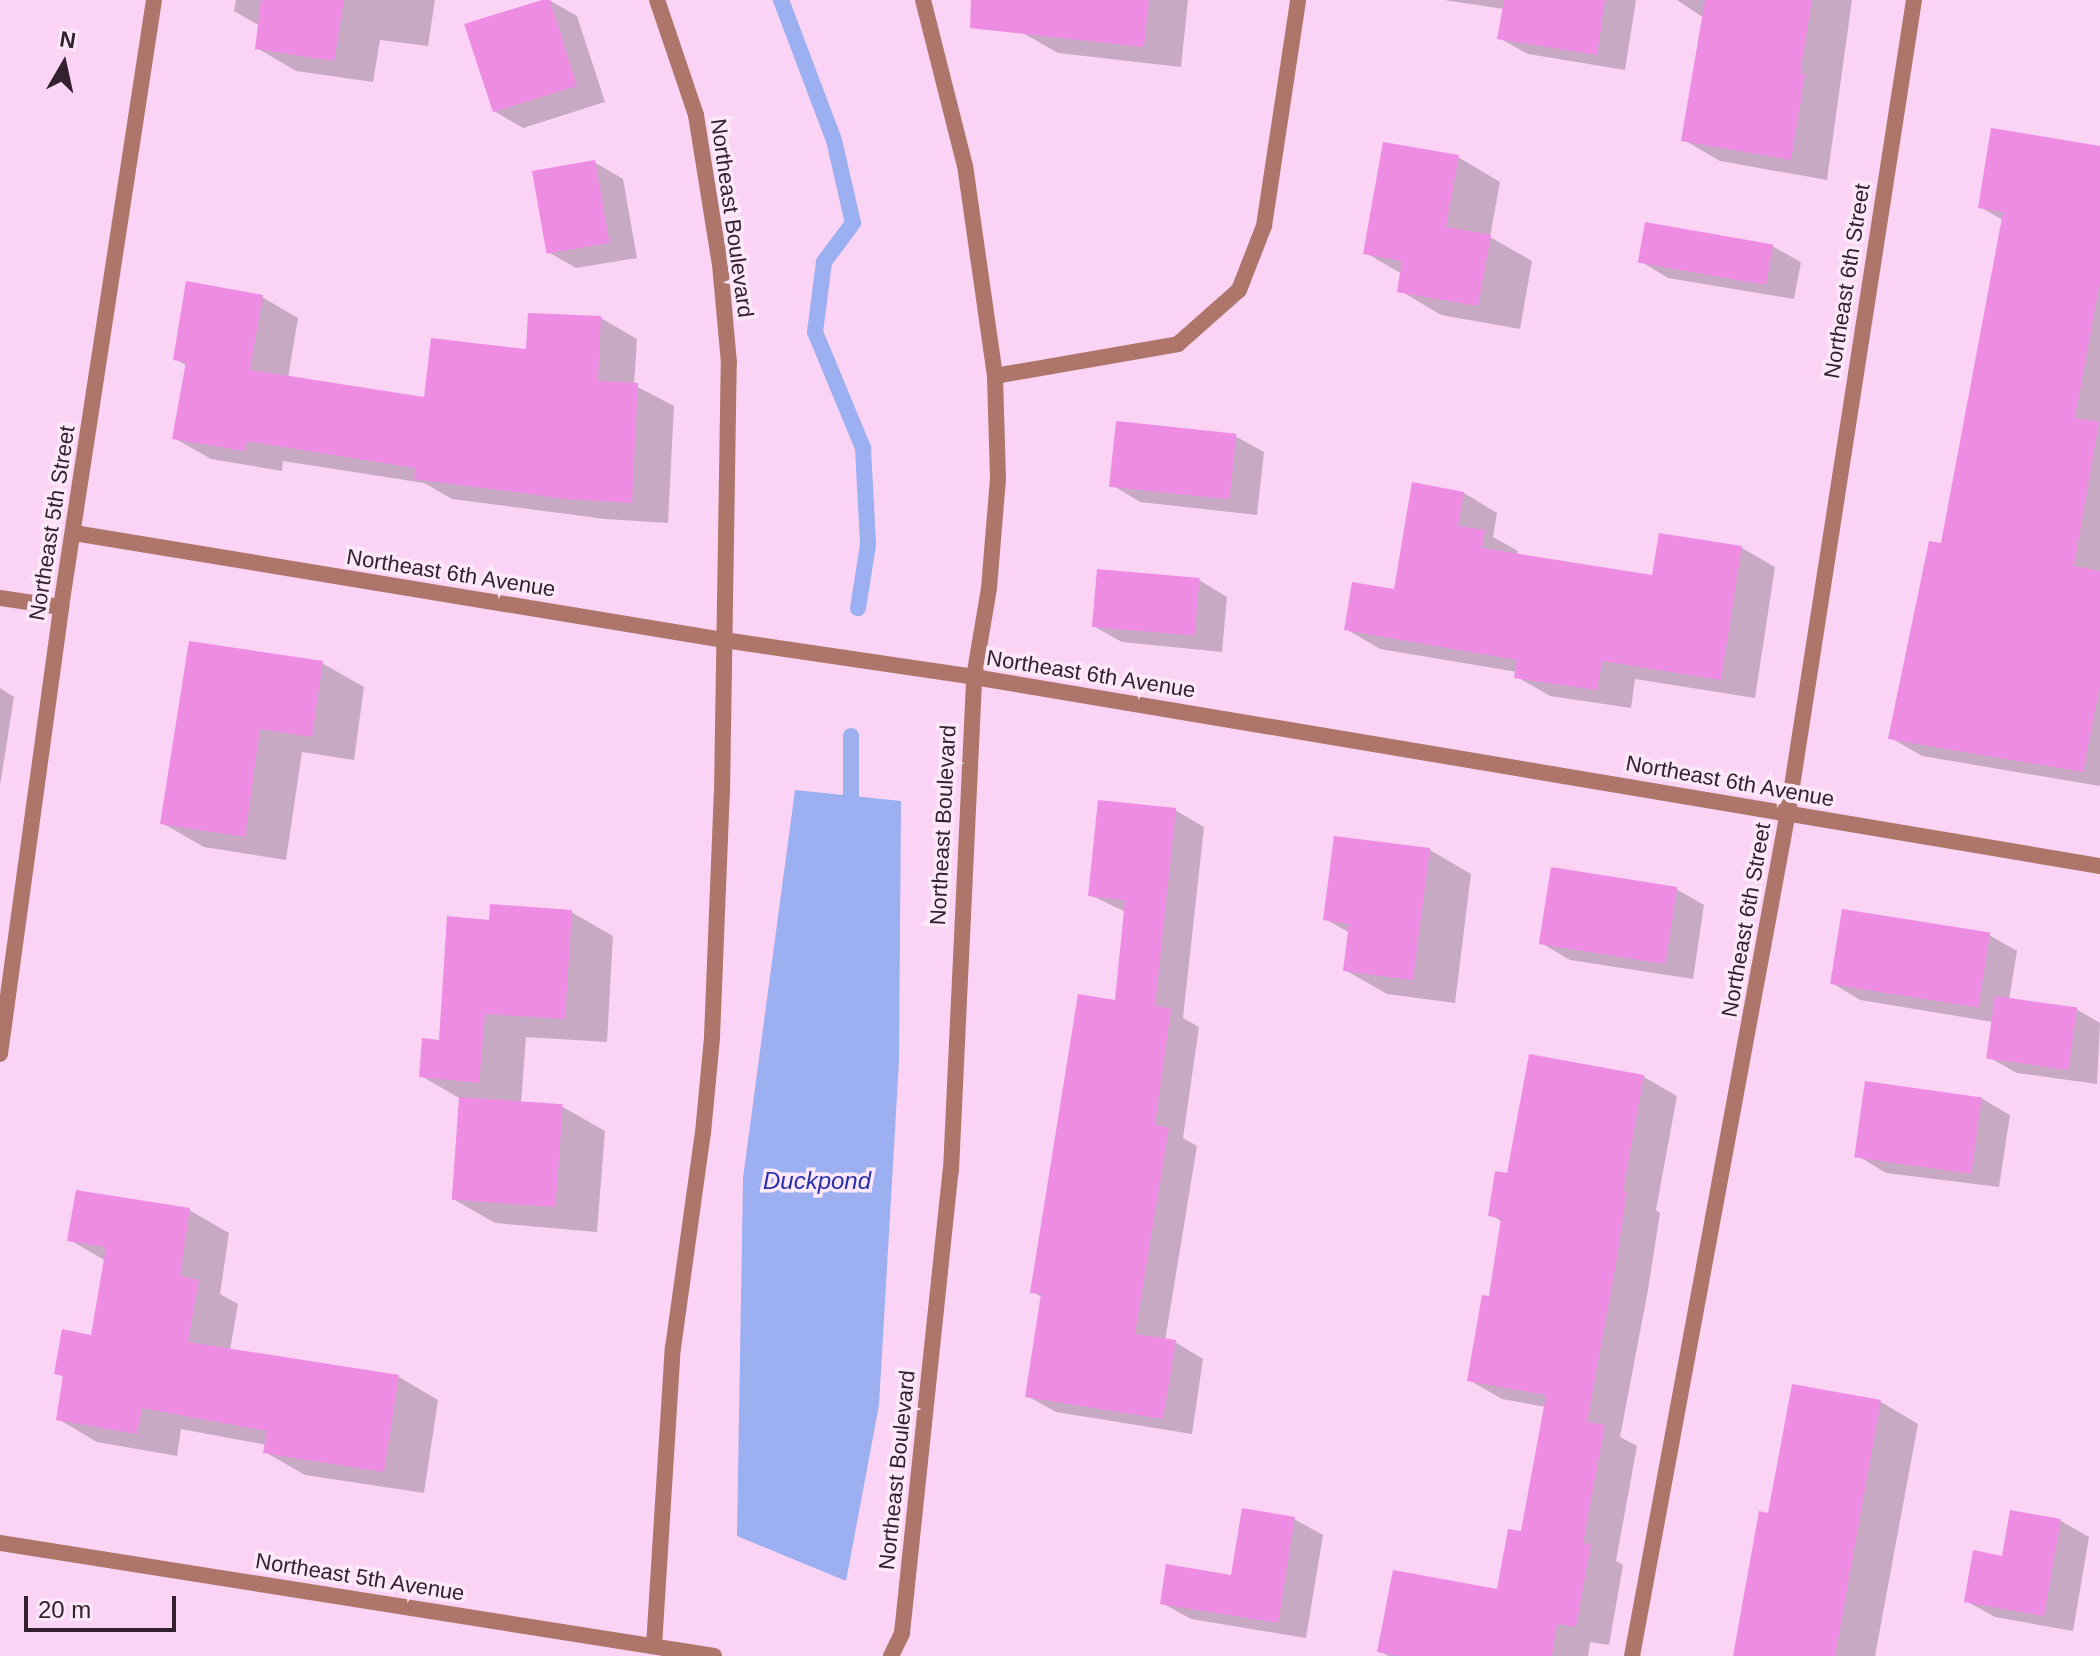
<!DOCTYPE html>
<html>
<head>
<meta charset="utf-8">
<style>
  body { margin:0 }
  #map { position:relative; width:2100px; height:1656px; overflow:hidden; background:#fbd4f5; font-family:Helvetica,sans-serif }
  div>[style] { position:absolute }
  .water>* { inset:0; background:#9baff1 }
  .shadow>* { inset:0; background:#0003 }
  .stream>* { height:16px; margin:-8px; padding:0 8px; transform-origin:8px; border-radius:8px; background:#9baff1 }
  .building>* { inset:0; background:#ee8be3; transform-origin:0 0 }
  .street>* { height:16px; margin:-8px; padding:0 8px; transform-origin:8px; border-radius:8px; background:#ae766b }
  span { translate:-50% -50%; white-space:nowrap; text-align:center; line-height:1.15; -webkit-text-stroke:7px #fce8f9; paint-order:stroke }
  .street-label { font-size:22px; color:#332130 }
  .water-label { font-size:24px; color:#2931ad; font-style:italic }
  .north { position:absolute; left:24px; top:24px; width:80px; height:80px; -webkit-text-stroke:6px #fce8f9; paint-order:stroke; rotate:9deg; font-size:22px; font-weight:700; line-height:32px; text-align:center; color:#332130 }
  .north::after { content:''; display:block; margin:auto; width:28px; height:36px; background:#332130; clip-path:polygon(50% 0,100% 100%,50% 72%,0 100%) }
  .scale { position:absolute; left:24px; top:1596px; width:152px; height:36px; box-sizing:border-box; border:4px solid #332130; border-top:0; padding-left:10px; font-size:24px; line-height:28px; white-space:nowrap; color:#332130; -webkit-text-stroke:6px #fce8f9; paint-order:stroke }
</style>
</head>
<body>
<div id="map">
  <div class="water">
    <i style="clip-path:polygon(795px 790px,901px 801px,899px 1061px,879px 1405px,846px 1581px,737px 1536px,743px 1178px)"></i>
  </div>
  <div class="shadow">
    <i style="clip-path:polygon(236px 0,435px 0,428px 46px,380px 40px,373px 82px,296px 71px,257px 48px,260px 26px,234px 11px)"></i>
    <i style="clip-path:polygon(549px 0,577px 16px,605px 102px,523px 128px,494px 111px)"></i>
    <i style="clip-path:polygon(1024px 0,1188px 0,1181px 67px,1058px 53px,1021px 32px)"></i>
    <i style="clip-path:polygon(1444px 0,1636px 0,1625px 70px,1528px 54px,1499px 38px,1504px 9px)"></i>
    <i style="clip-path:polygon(1677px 0,1852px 0,1827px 180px,1720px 161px,1684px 140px,1704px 18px)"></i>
    <i style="clip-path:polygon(2100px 148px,2100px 786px,1922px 756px,1891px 738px,1942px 546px,2003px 220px,1980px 207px)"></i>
    <i style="clip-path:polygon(1458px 157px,1500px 182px,1490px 237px,1532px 261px,1520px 329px,1441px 315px,1399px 290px,1402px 274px,1366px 253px)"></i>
    <i style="clip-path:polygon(594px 162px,623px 179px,637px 258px,576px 268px,548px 252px)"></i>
    <i style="clip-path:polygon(1772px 246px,1801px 262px,1794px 299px,1668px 278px,1640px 261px)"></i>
    <i style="clip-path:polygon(262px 297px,298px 318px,288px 378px,425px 400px,601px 318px,637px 339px,634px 385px,674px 406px,668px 523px,605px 519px,452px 499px,424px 483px,283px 461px,282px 471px,211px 459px,174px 438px,187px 366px,175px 359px)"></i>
    <i style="clip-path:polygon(1235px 436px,1264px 452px,1257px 515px,1140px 502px,1112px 485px)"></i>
    <i style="clip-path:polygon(1464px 493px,1497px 513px,1493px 537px,1518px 551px,1517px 556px,1654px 577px,1661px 535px,1742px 548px,1775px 567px,1755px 698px,1635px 679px,1631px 708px,1550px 696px,1517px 677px,1517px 672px,1380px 649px,1346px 629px,1395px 592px)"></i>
    <i style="clip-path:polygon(1199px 580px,1227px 597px,1222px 652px,1122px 642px,1093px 626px)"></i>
    <i style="clip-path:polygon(322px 663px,364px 687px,354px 760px,302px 752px,286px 860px,204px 847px,162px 823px)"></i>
    <i style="clip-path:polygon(0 688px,14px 697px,0 786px)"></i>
    <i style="clip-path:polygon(1175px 810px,1204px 827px,1183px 1018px,1199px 1027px,1183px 1138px,1197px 1146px,1165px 1341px,1175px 1342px,1203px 1359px,1192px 1434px,1056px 1412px,1027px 1396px,1043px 1298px,1032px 1291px,1117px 1002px,1126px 912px,1090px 895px)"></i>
    <i style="clip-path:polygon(1430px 850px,1471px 874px,1455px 1003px,1387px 994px,1345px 970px,1350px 933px,1325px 919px)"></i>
    <i style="clip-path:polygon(1676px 889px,1704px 905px,1693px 979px,1570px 960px,1541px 943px)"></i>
    <i style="clip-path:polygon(571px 912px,613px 936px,607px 1042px,526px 1037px,521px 1104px,563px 1107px,605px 1131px,597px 1232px,495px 1223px,453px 1199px,461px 1099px,421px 1076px,441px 1042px,491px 922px)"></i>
    <i style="clip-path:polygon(1989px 935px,2017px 951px,2009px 1000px,2076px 1009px,2100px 1023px,2097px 1084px,2017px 1073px,1988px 1057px,1993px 1022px,1860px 1000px,1832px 983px)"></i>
    <i style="clip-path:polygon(1530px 1057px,1644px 1077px,1677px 1096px,1656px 1210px,1660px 1213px,1648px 1290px,1620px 1437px,1637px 1446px,1616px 1561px,1623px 1565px,1609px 1645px,1590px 1642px,1588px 1656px,1388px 1656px,1380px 1651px,1498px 1591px,1523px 1533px,1546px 1407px,1502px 1399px,1469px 1380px,1490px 1299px,1503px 1222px,1490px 1215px,1508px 1175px)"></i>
    <i style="clip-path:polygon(1981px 1098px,2010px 1115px,1999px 1187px,1886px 1173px,1858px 1156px)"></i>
    <i style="clip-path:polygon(189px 1210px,229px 1233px,220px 1294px,238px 1304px,230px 1350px,399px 1377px,438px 1400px,424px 1493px,305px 1475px,265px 1452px,267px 1445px,181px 1429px,177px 1456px,97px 1442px,58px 1419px,65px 1378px,56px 1373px,92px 1337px,106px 1261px,70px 1240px)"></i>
    <i style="clip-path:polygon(1881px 1402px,1918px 1424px,1875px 1656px,1735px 1656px,1770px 1515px)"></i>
    <i style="clip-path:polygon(1294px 1519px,1323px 1535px,1306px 1638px,1191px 1619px,1162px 1603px,1232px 1577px)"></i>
    <i style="clip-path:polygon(2061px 1521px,2089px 1537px,2073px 1631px,1995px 1617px,1966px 1601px,2003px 1558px)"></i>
  </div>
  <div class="stream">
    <i style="left:781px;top:0;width:150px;rotate:69.3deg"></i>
    <i style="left:834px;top:140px;width:85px;rotate:77.1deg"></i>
    <i style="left:853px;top:223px;width:49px;rotate:126.6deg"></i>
    <i style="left:824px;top:262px;width:71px;rotate:97.3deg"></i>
    <i style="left:815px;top:332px;width:126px;rotate:67.5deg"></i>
    <i style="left:863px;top:448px;width:97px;rotate:87deg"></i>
    <i style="left:868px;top:545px;width:64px;rotate:99deg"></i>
    <i style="left:851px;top:736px;width:60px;rotate:90deg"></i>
  </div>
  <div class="building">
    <i style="clip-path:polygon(261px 0,344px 0,334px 61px,255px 49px)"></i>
    <i style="clip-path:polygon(542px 0,550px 0,577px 86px,493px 112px,464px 24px)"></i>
    <i style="clip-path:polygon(971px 0,1149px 0,1144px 47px,970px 28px)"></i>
    <i style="clip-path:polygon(1504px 0,1605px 0,1597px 55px,1497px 39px)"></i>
    <i style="clip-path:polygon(1705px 0,1812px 0,1800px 73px,1805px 74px,1791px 160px,1681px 141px)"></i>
    <i style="clip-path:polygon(1991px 128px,2100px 146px,2100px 281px,2075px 418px,2099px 422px,2074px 566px,2100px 571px,2100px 685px,2083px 772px,1888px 739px,1929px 541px,1941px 543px,2003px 212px,1978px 208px)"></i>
    <i style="clip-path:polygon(1383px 142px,1459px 155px,1446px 227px,1491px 235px,1478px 306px,1397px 292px,1402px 261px,1363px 254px)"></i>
    <i style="left:595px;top:160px;width:84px;height:64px;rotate:80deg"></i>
    <i style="left:1645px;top:222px;width:130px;height:41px;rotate:10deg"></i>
    <i style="clip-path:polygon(186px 281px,263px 295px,250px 370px,424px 397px,431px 338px,526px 349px,528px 313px,601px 316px,598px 381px,638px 383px,632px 503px,567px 499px,414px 479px,415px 468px,247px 441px,245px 451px,172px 439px,186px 362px,173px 360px)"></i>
    <i style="left:1116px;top:421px;width:121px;height:66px;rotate:6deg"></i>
    <i style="clip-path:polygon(1412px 482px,1464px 492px,1458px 526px,1485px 530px,1482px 548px,1652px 575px,1659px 533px,1742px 546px,1721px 680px,1602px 661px,1597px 690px,1514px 678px,1517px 660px,1344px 630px,1352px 582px,1394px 589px)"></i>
    <i style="left:1097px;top:569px;width:103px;height:58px;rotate:5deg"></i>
    <i style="clip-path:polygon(189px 641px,323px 661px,312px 737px,260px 729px,245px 837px,160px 824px)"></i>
    <i style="clip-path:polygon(1098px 800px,1176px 808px,1155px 1006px,1171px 1009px,1155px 1125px,1169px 1128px,1135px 1334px,1176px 1340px,1163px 1419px,1025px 1397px,1041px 1294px,1030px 1293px,1078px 994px,1115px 1000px,1125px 900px,1088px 896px)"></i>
    <i style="clip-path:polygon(1334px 836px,1430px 848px,1413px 980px,1343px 971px,1349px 924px,1323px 920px)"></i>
    <i style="left:1551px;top:867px;width:128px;height:78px;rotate:9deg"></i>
    <i style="clip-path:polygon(490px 904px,572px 910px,565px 1019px,485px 1014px,479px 1083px,419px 1077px,422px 1038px,439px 1040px,447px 916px,489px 920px)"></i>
    <i style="left:1842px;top:909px;width:150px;height:76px;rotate:9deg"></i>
    <i style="left:1995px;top:996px;width:83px;height:63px;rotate:8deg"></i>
    <i style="clip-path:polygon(1529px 1054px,1644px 1075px,1623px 1191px,1627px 1192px,1615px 1270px,1587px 1422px,1605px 1425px,1583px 1543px,1591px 1544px,1576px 1627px,1557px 1624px,1552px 1656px,1398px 1656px,1377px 1652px,1393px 1570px,1497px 1589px,1508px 1529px,1521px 1531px,1546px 1395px,1467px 1381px,1482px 1295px,1489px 1296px,1501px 1218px,1488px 1216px,1495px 1171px,1507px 1173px)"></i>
    <i style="left:1865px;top:1081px;width:118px;height:77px;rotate:8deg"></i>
    <i style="left:459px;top:1097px;width:104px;height:103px;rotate:4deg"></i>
    <i style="clip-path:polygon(76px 1190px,190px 1208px,180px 1276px,199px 1280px,188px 1342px,399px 1375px,384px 1472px,263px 1453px,267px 1431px,142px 1408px,137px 1434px,56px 1420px,63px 1376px,54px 1374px,62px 1329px,91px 1335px,106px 1247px,67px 1241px)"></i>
    <i style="clip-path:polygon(1792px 1384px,1881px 1400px,1835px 1656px,1733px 1656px,1759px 1511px,1768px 1513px)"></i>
    <i style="clip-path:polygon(1242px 1508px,1295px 1517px,1278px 1623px,1160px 1604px,1166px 1564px,1231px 1575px)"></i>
    <i style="clip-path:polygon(2010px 1510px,2061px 1519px,2044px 1616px,1964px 1602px,1973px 1550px,2002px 1556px)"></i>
  </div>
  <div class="street">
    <i style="left:995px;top:376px;width:186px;rotate:-9.9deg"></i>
    <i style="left:1178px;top:344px;width:81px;rotate:-41.5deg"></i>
    <i style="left:1239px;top:290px;width:69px;rotate:-68.7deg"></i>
    <i style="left:1264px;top:226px;width:229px;rotate:-81.4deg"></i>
    <i style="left:74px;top:533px;width:659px;rotate:9.35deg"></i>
    <i style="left:724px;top:640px;width:253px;rotate:8.4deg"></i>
    <i style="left:974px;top:677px;width:1142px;rotate:9.53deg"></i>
    <i style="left:0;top:598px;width:62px;rotate:8.4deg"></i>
    <i style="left:0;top:1054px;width:451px;rotate:-82.2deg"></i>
    <i style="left:61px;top:607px;width:614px;rotate:-81.29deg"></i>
    <i style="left:0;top:1543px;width:723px;rotate:8.99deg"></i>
    <i style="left:654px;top:1646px;width:299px;rotate:-86.4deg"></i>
    <i style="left:673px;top:1348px;width:217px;rotate:-82.1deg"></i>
    <i style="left:703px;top:1133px;width:96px;rotate:-84.6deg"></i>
    <i style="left:712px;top:1037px;width:244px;rotate:-87.7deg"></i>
    <i style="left:722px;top:793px;width:430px;rotate:-89.1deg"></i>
    <i style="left:729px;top:363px;width:98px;rotate:-95.2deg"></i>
    <i style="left:720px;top:265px;width:152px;rotate:-99.1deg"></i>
    <i style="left:696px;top:115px;width:121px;rotate:-108.7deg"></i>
    <i style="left:891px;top:1656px;width:25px;rotate:-64deg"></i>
    <i style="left:902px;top:1633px;width:466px;rotate:-84deg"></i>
    <i style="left:951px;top:1170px;width:494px;rotate:-87.3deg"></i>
    <i style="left:974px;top:677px;width:90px;rotate:-80.4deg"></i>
    <i style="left:989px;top:588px;width:110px;rotate:-85.3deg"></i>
    <i style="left:998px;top:478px;width:102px;rotate:-91.7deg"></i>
    <i style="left:995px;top:376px;width:212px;rotate:-98.1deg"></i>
    <i style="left:965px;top:166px;width:171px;rotate:-104.2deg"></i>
    <i style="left:1632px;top:1656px;width:858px;rotate:-79.53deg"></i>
    <i style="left:1788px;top:812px;width:822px;rotate:-81.18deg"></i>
  </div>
  <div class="street-label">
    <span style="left:732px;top:218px;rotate:82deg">Northeast Boulevard</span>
    <span style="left:1847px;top:281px;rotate:-81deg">Northeast 6th Street</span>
    <span style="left:52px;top:523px;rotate:-81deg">Northeast 5th Street</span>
    <span style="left:451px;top:573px;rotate:9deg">Northeast 6th Avenue</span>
    <span style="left:1091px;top:674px;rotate:9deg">Northeast 6th Avenue</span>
    <span style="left:1730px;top:781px;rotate:10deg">Northeast 6th Avenue</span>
    <span style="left:943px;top:825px;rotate:-87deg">Northeast Boulevard</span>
    <span style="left:1746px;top:920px;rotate:-80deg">Northeast 6th Street</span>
    <span style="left:897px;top:1470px;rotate:-84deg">Northeast Boulevard</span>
    <span style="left:360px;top:1577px;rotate:9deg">Northeast 5th Avenue</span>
  </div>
  <div class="water-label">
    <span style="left:817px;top:1181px">Duckpond</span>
  </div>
  <div class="north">N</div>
  <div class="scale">20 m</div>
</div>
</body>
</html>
